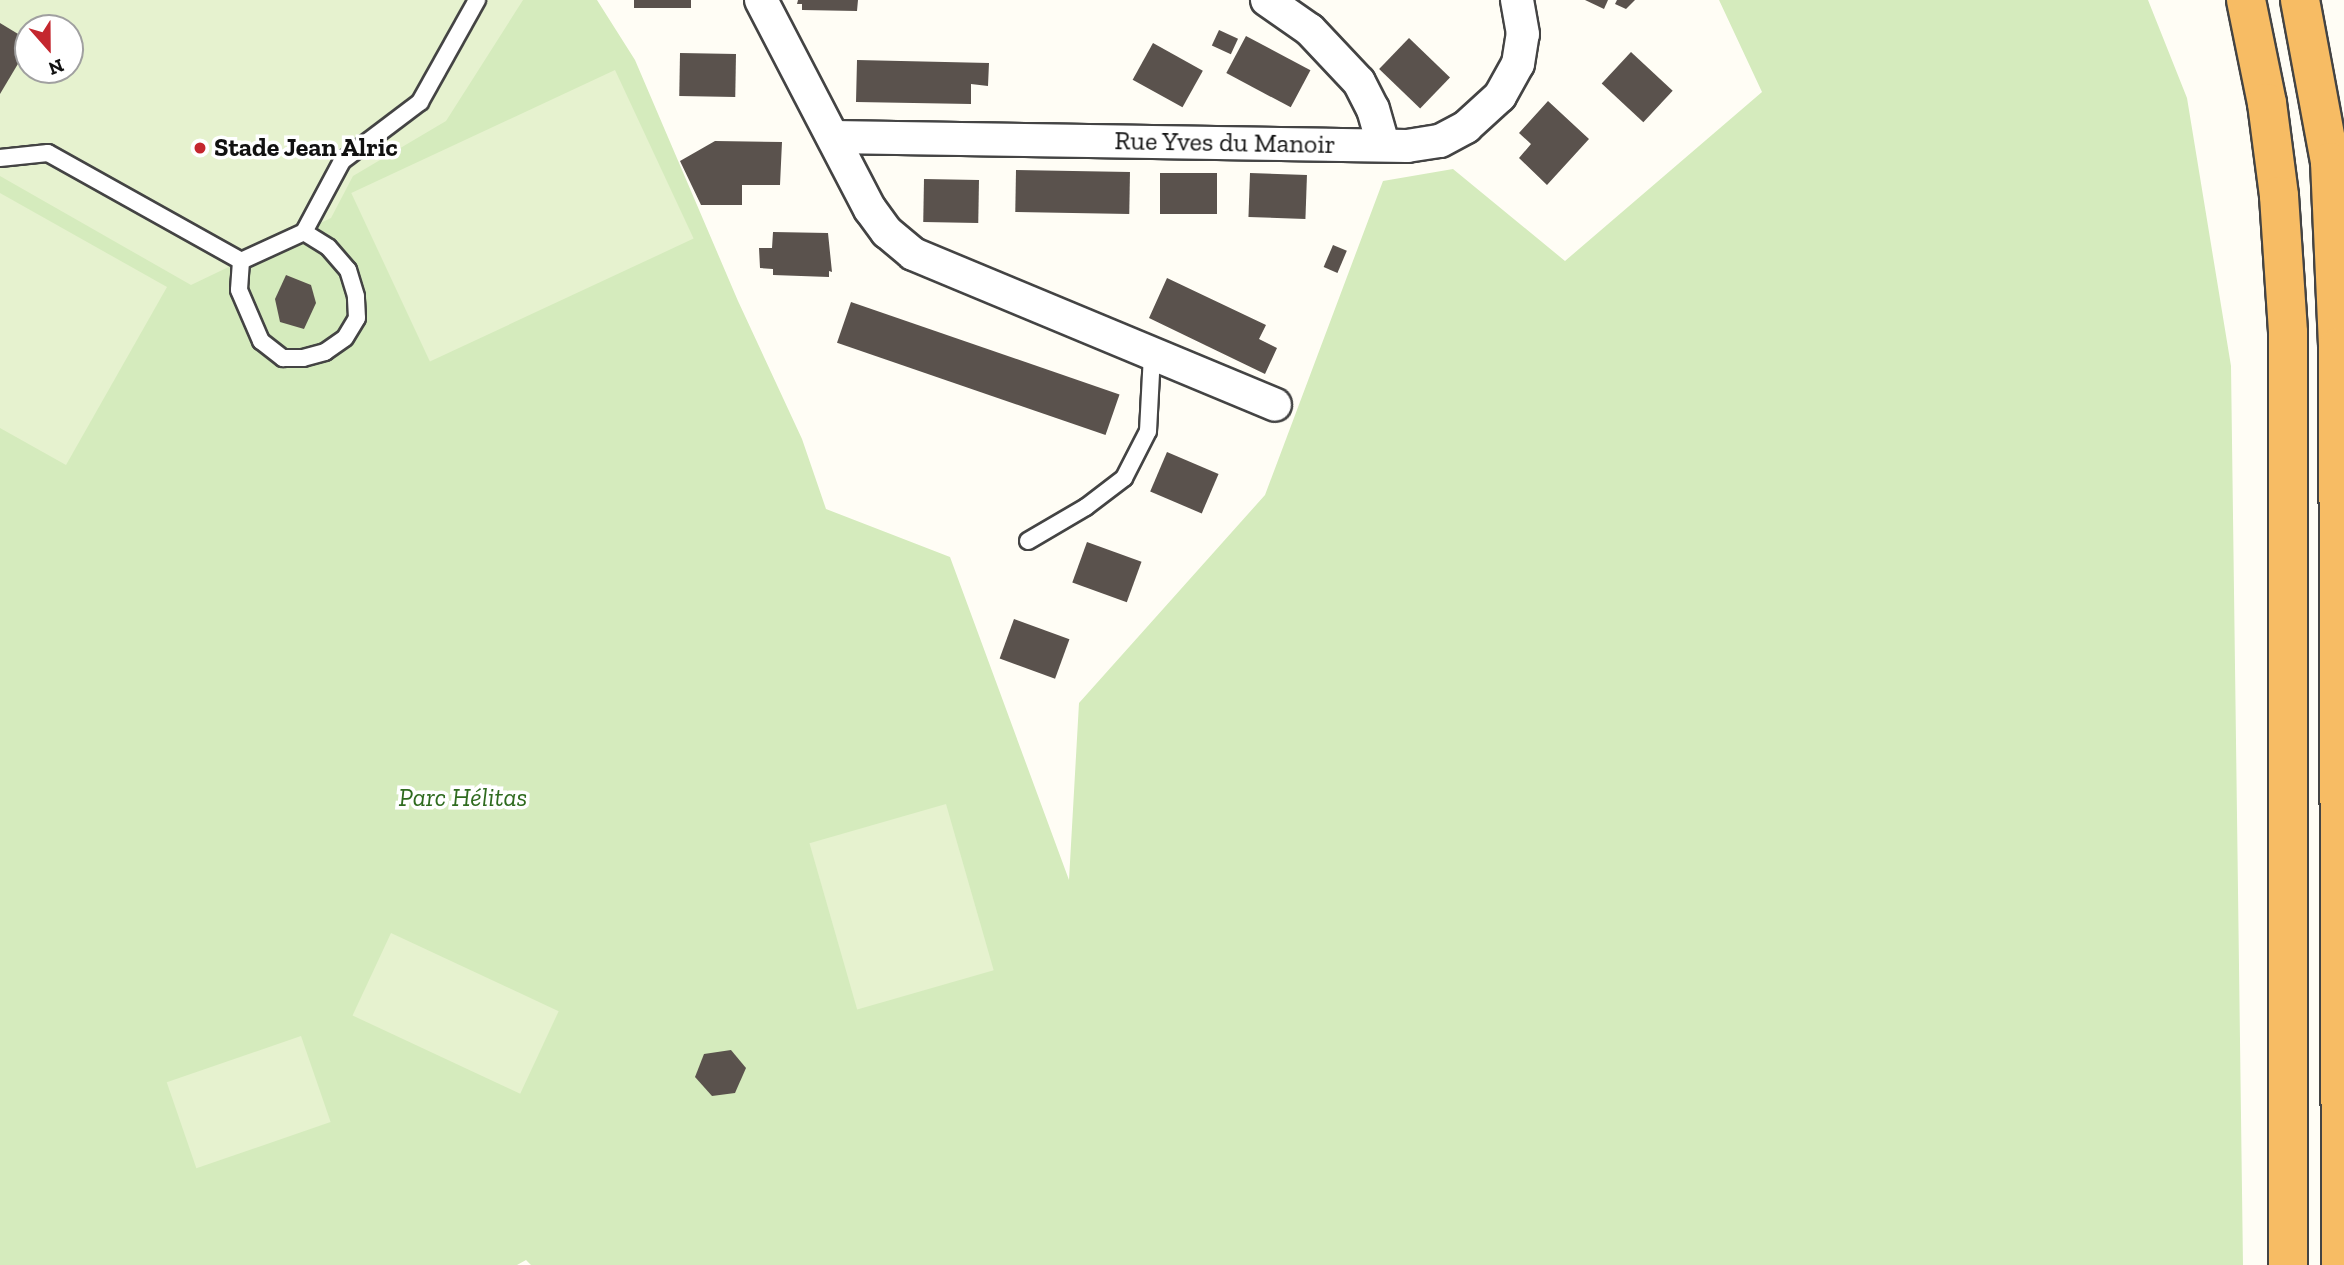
<!DOCTYPE html>
<html>
<head>
<meta charset="utf-8">
<style>
  body { margin:0 }
  #map { position:relative; width:2344px; height:1265px; overflow:hidden; background:#fffdf5; font-family:"Zilla Slab",serif }
  div>[style] { position:absolute }
  .green>* { inset:0; background:#d5ebbd }
  .pitch>* { inset:0; background:#e6f2cf; transform-origin:0 0 }
  .building>* { inset:0; background:#5a524d; transform-origin:0 0 }
  .roads { filter:drop-shadow(2px 0 #444) drop-shadow(-2px 0 #444) drop-shadow(0 2px #444) drop-shadow(0 -2px #444) }
  .service>* { height:16px; margin:-8px; padding:0 8px; transform-origin:8px; border-radius:8px; background:#fff }
  .minor>* { height:32px; margin:-16px; padding:0 16px; transform-origin:16px; border-radius:16px; background:#fff }
  .trunk>* { height:38px; margin:-19px; padding:0 19px; transform-origin:19px; border-radius:19px; background:#f7bc64 }
  .dots>* { width:19px; height:19px; translate:-50% -50%; box-sizing:border-box; border:4px solid #fff; border-radius:50% }
  span { translate:-50% -50%; white-space:nowrap; text-align:center; line-height:1.15; -webkit-text-stroke:7px #fff; paint-order:stroke }
  .street-label { font-size:26px; color:#111 }
  .poi-label { font-size:26px; color:#111; font-weight:700 }
  .left { translate:0 -50%; text-align:left }
  .park-label { font-size:26px; color:#2f6b1f; font-style:italic }
  .north { position:absolute; left:14px; top:14px; width:70px; height:70px; box-sizing:border-box; background:#fff; border:2px solid #a0a0a0; border-radius:50%; rotate:159deg; font-size:19px; font-weight:700; line-height:28px; text-align:center; color:#111 }
  .north::after { content:''; display:block; margin:auto; width:24px; height:32px; background:#c4262e; clip-path:polygon(50% 0,100% 100%,50% 72%,0 100%) }
</style>
</head>
<body>
<div id="map">
  <div class="green">
    <i style="clip-path:polygon(evenodd,0 0,597px 0,635px 60px,738px 301px,802px 439px,826px 509px,950px 557px,1069px 880px,1079px 703px,1265px 495px,1383px 181px,1453px 169px,1565px 261px,1762px 92px,1719px 0,2148px 0,2187px 98px,2231px 366px,2243px 1265px,531px 1265px,526px 1260px,517px 1265px,0 1265px,0 0,28px 28px,70px 28px,70px 70px,28px 70px,28px 28px)"></i>
  </div>
  <div class="pitch">
    <i style="clip-path:polygon(evenodd,0 0,523px 0,446px 121px,353px 176px,331px 218px,191px 285px,0 176px,0 0,28px 28px,70px 28px,70px 70px,28px 70px,28px 28px)"></i>
    <i style="left:615px;top:70px;width:186px;height:291px;rotate:65deg"></i>
    <i style="clip-path:polygon(0 193px,167px 287px,66px 465px,0 428px)"></i>
    <i style="left:946px;top:804px;width:173px;height:142px;rotate:74deg"></i>
    <i style="left:391px;top:933px;width:185px;height:91px;rotate:25deg"></i>
    <i style="left:301px;top:1036px;width:91px;height:142px;rotate:71deg"></i>
  </div>
  <div class="building">
    <i style="left:634px;top:0;width:57px;height:8px"></i>
    <i style="clip-path:polygon(798px 0,858px 0,857px 11px,802px 10px,802px 4px,797px 4px)"></i>
    <i style="clip-path:polygon(1585px 0,1608px 0,1604px 9px)"></i>
    <i style="clip-path:polygon(1617px 0,1635px 0,1626px 9px,1615px 4px)"></i>
    <i style="clip-path:polygon(0 23px,28px 40px,28px 47px,0 94px)"></i>
    <i style="left:1219px;top:30px;width:21px;height:17px;rotate:25deg"></i>
    <i style="left:1246px;top:36px;width:73px;height:42px;rotate:28deg"></i>
    <i style="left:1409px;top:38px;width:57px;height:43px;rotate:44deg"></i>
    <i style="left:1153px;top:43px;width:57px;height:42px;rotate:29deg"></i>
    <i style="left:1631px;top:52px;width:57px;height:43px;rotate:43deg"></i>
    <i style="left:680px;top:53px;width:56px;height:43px;rotate:1deg"></i>
    <i style="clip-path:polygon(857px 60px,989px 63px,988px 86px,971px 84px,971px 104px,856px 102px)"></i>
    <i style="clip-path:polygon(1548px 101px,1589px 139px,1547px 185px,1519px 158px,1531px 144px,1519px 133px)"></i>
    <i style="clip-path:polygon(715px 141px,782px 142px,780px 185px,742px 185px,742px 205px,701px 205px,680px 161px)"></i>
    <i style="left:1016px;top:170px;width:114px;height:42px;rotate:1deg"></i>
    <i style="left:1160px;top:173px;width:57px;height:41px"></i>
    <i style="left:1250px;top:173px;width:57px;height:44px;rotate:2deg"></i>
    <i style="left:924px;top:179px;width:55px;height:43px;rotate:1deg"></i>
    <i style="clip-path:polygon(773px 232px,828px 233px,832px 272px,829px 271px,829px 277px,773px 275px,773px 269px,760px 268px,759px 248px,772px 248px)"></i>
    <i style="left:1333px;top:245px;width:15px;height:24px;rotate:23deg"></i>
    <i style="clip-path:polygon(286px 275px,311px 285px,316px 303px,304px 329px,280px 322px,275px 299px)"></i>
    <i style="clip-path:polygon(1167px 278px,1266px 325px,1259px 339px,1277px 348px,1265px 374px,1149px 318px)"></i>
    <i style="left:851px;top:302px;width:284px;height:43px;rotate:19deg"></i>
    <i style="left:1167px;top:452px;width:56px;height:43px;rotate:23deg"></i>
    <i style="left:1087px;top:542px;width:58px;height:43px;rotate:20deg"></i>
    <i style="left:1014px;top:619px;width:59px;height:42px;rotate:20deg"></i>
    <i style="clip-path:polygon(731px 1050px,746px 1068px,735px 1093px,712px 1096px,695px 1077px,704px 1054px)"></i>
  </div>
  <div class="roads">
    <div class="service">
      <i style="left:0;top:158px;width:48px;rotate:-5.9deg"></i>
      <i style="left:48px;top:153px;width:221px;rotate:29.2deg"></i>
      <i style="left:241px;top:261px;width:69px;rotate:-24.7deg"></i>
      <i style="left:304px;top:232px;width:81px;rotate:-61.8deg"></i>
      <i style="left:342px;top:161px;width:98px;rotate:-37.1deg"></i>
      <i style="left:420px;top:102px;width:117px;rotate:-60.8deg"></i>
      <i style="left:241px;top:261px;width:29px;rotate:94deg"></i>
      <i style="left:239px;top:290px;width:56px;rotate:66.7deg"></i>
      <i style="left:261px;top:341px;width:28px;rotate:38deg"></i>
      <i style="left:283px;top:358px;width:20px"></i>
      <i style="left:303px;top:358px;width:23px;rotate:-15deg"></i>
      <i style="left:325px;top:352px;width:24px;rotate:-35deg"></i>
      <i style="left:345px;top:338px;width:23px;rotate:-59deg"></i>
      <i style="left:357px;top:318px;width:22px;rotate:-93deg"></i>
      <i style="left:356px;top:296px;width:27px;rotate:-107deg"></i>
      <i style="left:348px;top:270px;width:30px;rotate:-131deg"></i>
      <i style="left:328px;top:247px;width:28px;rotate:-148deg"></i>
      <i style="left:1028px;top:541px;width:67px;rotate:-30.4deg"></i>
      <i style="left:1086px;top:507px;width:48px;rotate:-37.3deg"></i>
      <i style="left:1124px;top:478px;width:53px;rotate:-62.9deg"></i>
      <i style="left:1148px;top:431px;width:77px;rotate:-87deg"></i>
    </div>
    <div class="minor">
      <i style="left:761px;top:0;width:236px;rotate:62.5deg"></i>
      <i style="left:870px;top:209px;width:29px;rotate:54deg"></i>
      <i style="left:887px;top:232px;width:34px;rotate:40deg"></i>
      <i style="left:913px;top:254px;width:392px;rotate:22.6deg"></i>
      <i style="left:1267px;top:0;width:52px;rotate:34.9deg"></i>
      <i style="left:1310px;top:30px;width:71px;rotate:46.7deg"></i>
      <i style="left:1359px;top:82px;width:30px;rotate:63deg"></i>
      <i style="left:1373px;top:109px;width:37px;rotate:74deg"></i>
      <i style="left:833px;top:137px;width:574px;rotate:0.9deg"></i>
      <i style="left:1407px;top:146px;width:33px;rotate:-9deg"></i>
      <i style="left:1440px;top:141px;width:30px;rotate:-28deg"></i>
      <i style="left:1466px;top:127px;width:46px;rotate:-42.4deg"></i>
      <i style="left:1500px;top:96px;width:37px;rotate:-61deg"></i>
      <i style="left:1518px;top:64px;width:30px;rotate:-81deg"></i>
      <i style="left:1523px;top:34px;width:35px;rotate:-100deg"></i>
    </div>
    <div class="trunk">
      <i style="left:2246px;top:0;width:105px;rotate:78.5deg"></i>
      <i style="left:2267px;top:103px;width:94px;rotate:82.6deg"></i>
      <i style="left:2279px;top:196px;width:137px;rotate:86.2deg"></i>
      <i style="left:2288px;top:333px;width:932px;rotate:90deg"></i>
      <i style="left:2300px;top:0;width:165px;rotate:79.5deg"></i>
      <i style="left:2330px;top:162px;width:185px;rotate:87.5deg"></i>
      <i style="left:2338px;top:347px;width:918px;rotate:89.81deg"></i>
    </div>
  </div>
  <div class="dots">
    <i style="left:200px;top:148px;background:#c4262e"></i>
  </div>
  <div class="street-label">
    <span style="left:1225px;top:143px;rotate:1deg">Rue Yves du Manoir</span>
  </div>
  <div class="poi-label">
    <span class="left" style="left:214px;top:148px">Stade Jean Alric</span>
  </div>
  <div class="park-label">
    <span style="left:463px;top:798px">Parc Hélitas</span>
  </div>
  <div class="north">N</div>
</div>
</body>
</html>
